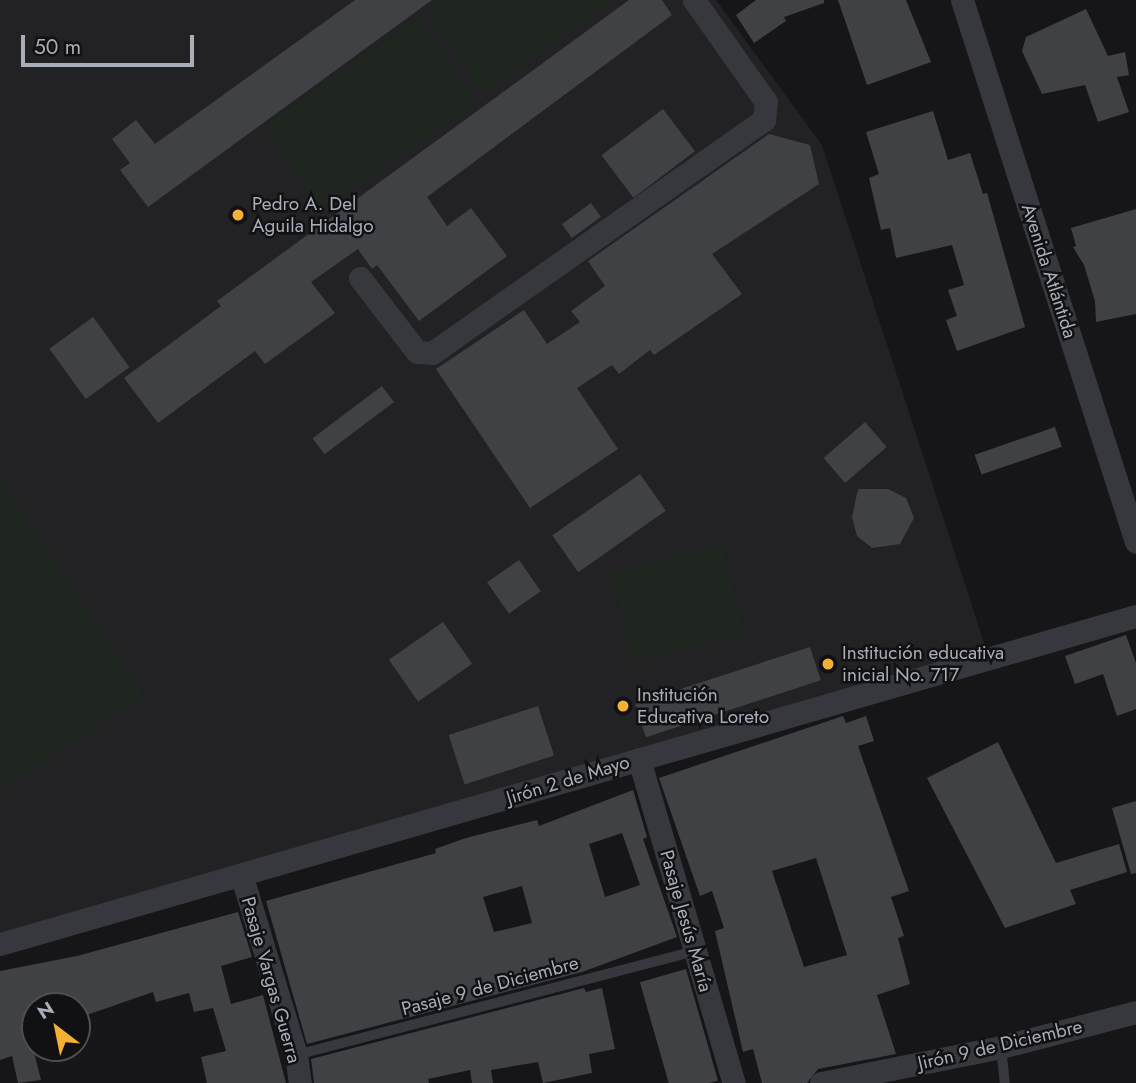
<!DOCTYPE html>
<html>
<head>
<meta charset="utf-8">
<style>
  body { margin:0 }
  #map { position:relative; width:1136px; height:1083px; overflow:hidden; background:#161618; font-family:Jost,sans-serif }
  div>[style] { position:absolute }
  .built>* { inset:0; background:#222225 }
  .green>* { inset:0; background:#1e261f; transform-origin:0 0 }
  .building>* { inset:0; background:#404145; transform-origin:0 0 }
  .service>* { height:10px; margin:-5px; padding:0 5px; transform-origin:5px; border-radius:5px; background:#37383d }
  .minor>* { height:23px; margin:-11.5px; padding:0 11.5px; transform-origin:11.5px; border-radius:11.5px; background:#37383d }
  .dots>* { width:19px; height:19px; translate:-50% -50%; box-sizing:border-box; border:4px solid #111113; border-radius:50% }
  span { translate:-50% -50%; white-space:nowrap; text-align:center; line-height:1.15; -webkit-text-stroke:5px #111113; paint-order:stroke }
  .poi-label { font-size:19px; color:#a8adb8 }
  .left { translate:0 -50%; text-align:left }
  .street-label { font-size:19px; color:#a8adb8 }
  .north { position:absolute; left:21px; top:992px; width:70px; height:70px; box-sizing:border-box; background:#111113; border:2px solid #4d4f55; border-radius:50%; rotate:328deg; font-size:19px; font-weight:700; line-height:28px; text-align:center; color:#a8adb8 }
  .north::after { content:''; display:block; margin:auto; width:24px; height:32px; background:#f2b134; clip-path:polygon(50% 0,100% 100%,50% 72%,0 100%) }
  .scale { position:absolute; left:21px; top:35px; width:173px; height:32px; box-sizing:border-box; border:4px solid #a8adb8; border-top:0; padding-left:9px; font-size:21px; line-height:24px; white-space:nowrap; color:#a8adb8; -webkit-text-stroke:5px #111113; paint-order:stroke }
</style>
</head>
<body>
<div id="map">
  <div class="built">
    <i style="clip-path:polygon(0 0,716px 0,822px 145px,989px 658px,0 944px)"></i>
  </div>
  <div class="green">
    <i style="clip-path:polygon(442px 0,612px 0,483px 93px,425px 12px)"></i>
    <i style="left:418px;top:18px;width:102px;height:189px;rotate:55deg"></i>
    <i style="clip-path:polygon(0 479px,144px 695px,0 790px)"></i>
    <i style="left:722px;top:545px;width:91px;height:114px;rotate:76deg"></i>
  </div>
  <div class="building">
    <i style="clip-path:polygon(355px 0,432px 0,148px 207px,120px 170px,130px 163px,112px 139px,136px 120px,155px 144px)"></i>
    <i style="clip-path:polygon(629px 0,662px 0,672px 15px,427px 197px,447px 226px,471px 208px,507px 256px,419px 321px,377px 265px,372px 269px,358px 249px,311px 282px,335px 313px,265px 364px,255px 351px,158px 423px,124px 378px,221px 306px,217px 301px)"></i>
    <i style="clip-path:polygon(756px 0,824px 0,824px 3px,784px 17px,786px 21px,754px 43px,736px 15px)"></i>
    <i style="clip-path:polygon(838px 0,906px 0,931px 62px,867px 85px)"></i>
    <i style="clip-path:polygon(1086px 9px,1108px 56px,1125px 52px,1129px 75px,1117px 77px,1129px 112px,1098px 122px,1085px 85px,1042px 94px,1022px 51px,1026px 37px)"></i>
    <i style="left:663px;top:109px;width:53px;height:77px;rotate:53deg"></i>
    <i style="clip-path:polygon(933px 111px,948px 160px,970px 153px,983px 194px,987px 193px,1025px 327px,957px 351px,946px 320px,957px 316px,948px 290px,964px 285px,952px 245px,896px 258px,890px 228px,881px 230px,869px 178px,879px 174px,866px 132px)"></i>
    <i style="clip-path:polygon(769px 134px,810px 145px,819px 184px,712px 254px,742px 294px,654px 355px,650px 350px,619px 374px,612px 365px,577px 388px,618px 449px,530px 508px,436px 369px,524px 310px,547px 344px,580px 322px,571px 311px,605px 286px,588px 261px)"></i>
    <i style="left:591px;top:203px;width:17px;height:36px;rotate:54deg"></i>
    <i style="clip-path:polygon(1136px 209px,1136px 314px,1096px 322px,1095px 301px,1084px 265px,1073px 247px,1076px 246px,1071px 228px)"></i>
    <i style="left:93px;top:317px;width:62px;height:54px;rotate:54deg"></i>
    <i style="left:382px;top:386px;width:20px;height:87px;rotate:53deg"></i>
    <i style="left:865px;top:422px;width:33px;height:55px;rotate:49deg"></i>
    <i style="left:1055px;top:427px;width:21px;height:85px;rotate:71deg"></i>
    <i style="left:640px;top:474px;width:45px;height:107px;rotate:55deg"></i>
    <i style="clip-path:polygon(858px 489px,888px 489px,906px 498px,914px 518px,900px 544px,872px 548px,857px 536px,852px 517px)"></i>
    <i style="left:519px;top:560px;width:38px;height:39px;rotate:55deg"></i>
    <i style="left:443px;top:622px;width:51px;height:66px;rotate:55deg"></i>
    <i style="clip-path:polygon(1126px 635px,1136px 663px,1136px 709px,1117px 716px,1103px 674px,1075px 684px,1065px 656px)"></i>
    <i style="left:810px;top:647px;width:35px;height:184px;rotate:72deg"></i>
    <i style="left:538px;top:706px;width:52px;height:94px;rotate:72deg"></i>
    <i style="clip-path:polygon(evenodd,843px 716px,846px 723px,866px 716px,874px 741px,858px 746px,909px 891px,891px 897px,904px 936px,898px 938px,910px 984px,877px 995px,896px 1054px,818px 1069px,807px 1083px,762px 1083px,753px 1049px,743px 1052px,715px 931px,724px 928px,712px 891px,700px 896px,659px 778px,843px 716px,816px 858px,847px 955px,804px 967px,772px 871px,816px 858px)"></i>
    <i style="clip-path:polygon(998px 742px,1056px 863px,1119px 844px,1127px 872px,1070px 890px,1076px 904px,1005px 928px,927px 778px)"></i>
    <i style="clip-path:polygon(evenodd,633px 790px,647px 837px,643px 839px,677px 937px,582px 972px,307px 1044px,266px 901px,436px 853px,435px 849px,466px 838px,537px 820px,539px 826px,633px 790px,622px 833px,640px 885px,605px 897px,589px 844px,622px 833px,633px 790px,522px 886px,532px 923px,494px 932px,483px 897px,522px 886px)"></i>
    <i style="clip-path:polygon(1136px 801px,1136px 873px,1131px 874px,1112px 808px)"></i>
    <i style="clip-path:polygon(238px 912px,252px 957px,221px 966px,231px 1004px,263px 995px,286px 1083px,207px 1083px,201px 1057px,226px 1051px,213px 1008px,194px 1012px,189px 993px,156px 1002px,153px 992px,81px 1017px,79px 1006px,35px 1006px,35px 1018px,26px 1020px,41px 1080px,18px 1083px,12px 1056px,0 1060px,0 971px,77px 956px)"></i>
    <i style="left:686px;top:969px;width:116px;height:48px;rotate:74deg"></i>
    <i style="clip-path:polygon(584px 988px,586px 992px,602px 988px,615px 1049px,589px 1054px,592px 1073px,543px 1083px,538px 1062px,491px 1070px,493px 1083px,472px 1083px,470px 1070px,428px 1079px,429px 1083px,314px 1083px,311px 1059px)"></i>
  </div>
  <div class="service">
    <i style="left:1001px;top:1047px;width:36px;rotate:84deg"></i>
    <i style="left:296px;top:1055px;width:411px;rotate:-14.6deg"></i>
  </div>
  <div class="minor">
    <i style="left:962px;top:0;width:569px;rotate:72.2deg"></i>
    <i style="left:360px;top:278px;width:93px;rotate:52.4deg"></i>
    <i style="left:417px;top:352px;width:15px;rotate:4deg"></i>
    <i style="left:432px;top:353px;width:406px;rotate:-35.1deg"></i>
    <i style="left:764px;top:120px;width:18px;rotate:-84deg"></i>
    <i style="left:766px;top:102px;width:125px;rotate:-125.2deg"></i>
    <i style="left:639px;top:759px;width:338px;rotate:73.7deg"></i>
    <i style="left:242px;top:877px;width:186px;rotate:73.1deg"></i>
    <i style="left:296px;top:1055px;width:28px;rotate:82deg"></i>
    <i style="left:0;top:944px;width:1182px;rotate:-16.11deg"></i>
    <i style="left:821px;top:1083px;width:184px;rotate:-11.3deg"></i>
    <i style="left:1001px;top:1047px;width:139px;rotate:-14.5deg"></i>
  </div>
  <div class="dots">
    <i style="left:238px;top:215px;background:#f2b134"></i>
    <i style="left:828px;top:664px;background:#f2b134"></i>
    <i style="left:623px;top:706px;background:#f2b134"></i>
  </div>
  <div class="poi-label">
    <span class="left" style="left:252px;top:215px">Pedro A. Del<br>Aguila Hidalgo</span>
    <span class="left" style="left:842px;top:664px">Institución educativa<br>inicial No. 717</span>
    <span class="left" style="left:637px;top:706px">Institución<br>Educativa Loreto</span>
  </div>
  <div class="street-label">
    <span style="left:1049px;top:271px;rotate:72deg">Avenida Atlántida</span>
    <span style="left:568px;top:780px;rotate:-17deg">Jirón 2 de Mayo</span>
    <span style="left:686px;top:921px;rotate:74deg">Pasaje Jesús María</span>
    <span style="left:271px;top:980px;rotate:74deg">Pasaje Vargas Guerra</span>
    <span style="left:490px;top:986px;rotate:-15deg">Pasaje 9 de Diciembre</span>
    <span style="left:1000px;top:1045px;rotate:-13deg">Jirón 9 de Diciembre</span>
  </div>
  <div class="north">N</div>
  <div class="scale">50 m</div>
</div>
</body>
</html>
